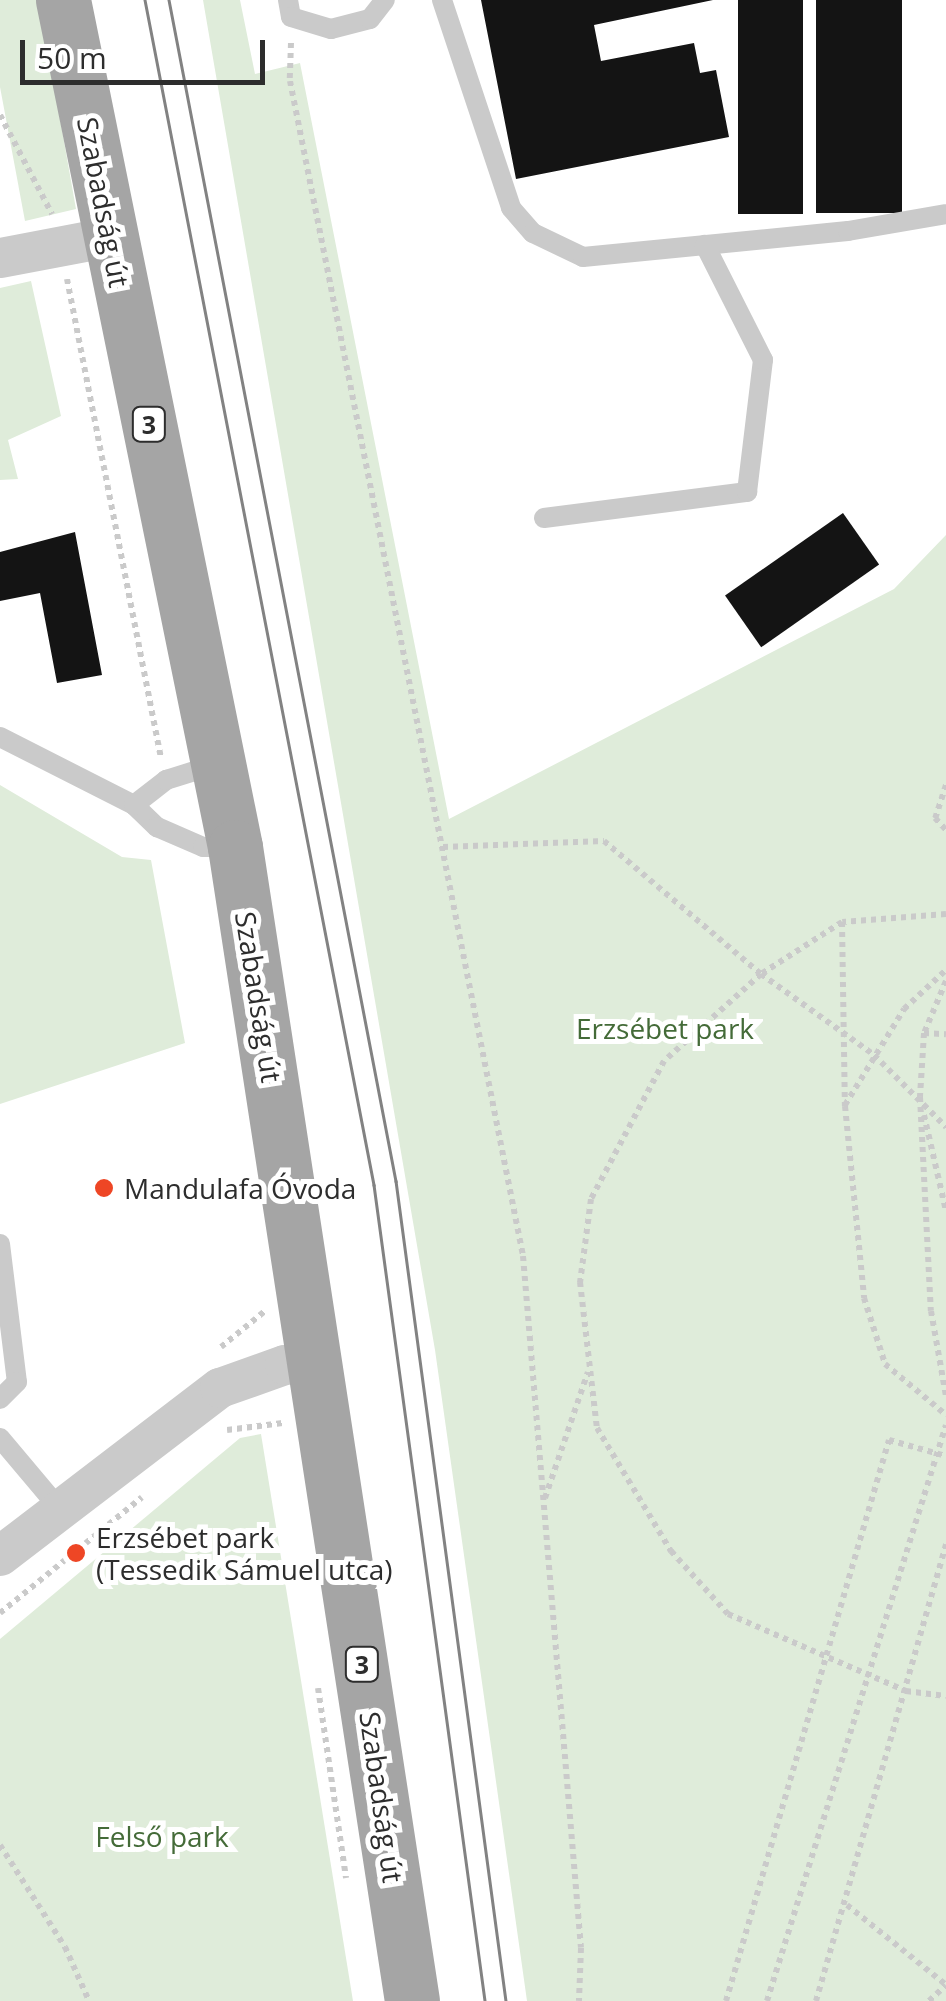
<!DOCTYPE html>
<html>
<head>
<meta charset="utf-8">
<style>
  body { margin:0 }
  #map { position:relative; width:946px; height:2001px; overflow:hidden; background:#fff; font-family:"Open Sans",sans-serif }
  div>[style] { position:absolute }
  .green>* { inset:0; background:#dfecda }
  .building>* { inset:0; background:#141414; transform-origin:0 0 }
  .path>* { height:6px; margin-top:-3px; transform-origin:0; background:repeating-linear-gradient(90deg,#cacaca 0 5px,transparent 0 10px) }
  .service>* { height:20px; margin:-10px; padding:0 10px; transform-origin:10px; border-radius:10px; background:#cacaca }
  .minor>* { height:40px; margin:-20px; padding:0 20px; transform-origin:20px; border-radius:20px; background:#cacaca }
  .primary>* { height:55px; margin:-27.5px; padding:0 27.5px; transform-origin:27.5px; border-radius:27.5px; background:#a5a5a5 }
  .tram>* { height:2.5px; margin:-1.25px; padding:0 1.25px; transform-origin:1.25px; border-radius:1.25px; background:#828282 }
  .dots>* { width:28px; height:28px; translate:-50% -50%; box-sizing:border-box; border:5px solid #fff; border-radius:50% }
  span { translate:-50% -50%; white-space:nowrap; text-align:center; line-height:1.15; -webkit-text-stroke:10px #fff; paint-order:stroke }
  .shield-label span { padding:2px 8px; background:#fff; border:2px solid; border-radius:8px; -webkit-text-stroke-width:0 }
  .shield-label { font-size:25px; color:#2d2d2d; font-weight:700 }
  .street-label { font-size:28px; color:#2d2d2d }
  .park-label { font-size:28px; color:#446b38 }
  .poi-label { font-size:28px; color:#2d2d2d }
  .left { translate:0 -50%; text-align:left }
  .scale { position:absolute; left:20px; top:40px; width:245px; height:45px; box-sizing:border-box; border:5px solid #2d2d2d; border-top:0; padding-left:12px; font-size:30px; line-height:35px; white-space:nowrap; color:#2d2d2d; -webkit-text-stroke:8px #fff; paint-order:stroke }
</style>
</head>
<body>
<div id="map">
  <div class="green">
    <i style="clip-path:polygon(0 0,39px 0,76px 209px,25px 221px,0 87px)"></i>
    <i style="clip-path:polygon(203px 0,240px 0,255px 74px,300px 63px,449px 819px,894px 589px,946px 535px,946px 2001px,527px 2001px,435px 1350px)"></i>
    <i style="clip-path:polygon(31px 281px,61px 416px,8px 440px,18px 479px,0 480px,0 288px)"></i>
    <i style="clip-path:polygon(0 785px,122px 857px,151px 860px,185px 1043px,0 1104px)"></i>
    <i style="clip-path:polygon(261px 1434px,353px 2001px,0 2001px,0 1639px,240px 1438px)"></i>
  </div>
  <div class="building">
    <i style="clip-path:polygon(481px 0,713px 0,594px 25px,601px 61px,694px 43px,700px 73px,716px 70px,729px 137px,516px 179px)"></i>
    <i style="left:738px;top:0;width:65px;height:214px"></i>
    <i style="left:816px;top:0;width:86px;height:213px"></i>
    <i style="left:843px;top:513px;width:63px;height:144px;rotate:55deg"></i>
    <i style="clip-path:polygon(75px 532px,102px 675px,57px 683px,40px 593px,0 601px,0 552px)"></i>
  </div>
  <div class="path">
    <i style="left:291px;top:43px;width:38px;rotate:92deg"></i>
    <i style="left:290px;top:81px;width:1198px;rotate:78.78deg"></i>
    <i style="left:523px;top:1256px;width:694px;rotate:85.21deg"></i>
    <i style="left:581px;top:1948px;width:53px;rotate:92.2deg"></i>
    <i style="left:0;top:115px;width:112px;rotate:62.3deg"></i>
    <i style="left:67px;top:279px;width:488px;rotate:78.9deg"></i>
    <i style="left:946px;top:785px;width:35px;rotate:108deg"></i>
    <i style="left:935px;top:818px;width:16px;rotate:47deg"></i>
    <i style="left:443px;top:847px;width:161px;rotate:-2.1deg"></i>
    <i style="left:604px;top:841px;width:206px;rotate:40.3deg"></i>
    <i style="left:761px;top:974px;width:139px;rotate:35.6deg"></i>
    <i style="left:874px;top:1055px;width:102px;rotate:45deg"></i>
    <i style="left:946px;top:914px;width:104px;rotate:175.6deg"></i>
    <i style="left:842px;top:922px;width:96px;rotate:147.3deg"></i>
    <i style="left:761px;top:974px;width:130px;rotate:138.1deg"></i>
    <i style="left:664px;top:1061px;width:156px;rotate:117.9deg"></i>
    <i style="left:591px;top:1199px;width:84px;rotate:97.5deg"></i>
    <i style="left:580px;top:1282px;width:147px;rotate:83.4deg"></i>
    <i style="left:597px;top:1428px;width:144px;rotate:59deg"></i>
    <i style="left:671px;top:1551px;width:85px;rotate:47.9deg"></i>
    <i style="left:728px;top:1614px;width:194px;rotate:23.4deg"></i>
    <i style="left:906px;top:1691px;width:40px;rotate:7.1deg"></i>
    <i style="left:842px;top:922px;width:184px;rotate:89.1deg"></i>
    <i style="left:845px;top:1106px;width:193px;rotate:84.3deg"></i>
    <i style="left:864px;top:1298px;width:69px;rotate:72.3deg"></i>
    <i style="left:885px;top:1364px;width:80px;rotate:39.9deg"></i>
    <i style="left:946px;top:981px;width:56px;rotate:112.9deg"></i>
    <i style="left:924px;top:1033px;width:64px;rotate:93.6deg"></i>
    <i style="left:920px;top:1097px;width:214px;rotate:87.1deg"></i>
    <i style="left:931px;top:1311px;width:86px;rotate:80deg"></i>
    <i style="left:924px;top:1033px;width:22px;rotate:3deg"></i>
    <i style="left:845px;top:1105px;width:113px;rotate:-58.4deg"></i>
    <i style="left:904px;top:1009px;width:57px;rotate:-42.9deg"></i>
    <i style="left:924px;top:1115px;width:98px;rotate:77.1deg"></i>
    <i style="left:221px;top:1347px;width:57px;rotate:-39.3deg"></i>
    <i style="left:227px;top:1430px;width:56px;rotate:-7.1deg"></i>
    <i style="left:545px;top:1498px;width:133px;rotate:-71.2deg"></i>
    <i style="left:0;top:1613px;width:183px;rotate:-39.2deg"></i>
    <i style="left:318px;top:1688px;width:192px;rotate:81.6deg"></i>
    <i style="left:0;top:1845px;width:121px;rotate:57.5deg"></i>
    <i style="left:65px;top:1947px;width:59px;rotate:66deg"></i>
    <i style="left:847px;top:1905px;width:127px;rotate:38.9deg"></i>
    <i style="left:726px;top:2001px;width:584px;rotate:-73.8deg"></i>
    <i style="left:889px;top:1440px;width:59px;rotate:15.7deg"></i>
    <i style="left:767px;top:2001px;width:603px;rotate:-72.74deg"></i>
    <i style="left:816px;top:2001px;width:475px;rotate:-74.1deg"></i>
    <i style="left:929px;top:2001px;width:23px;rotate:-43deg"></i>
  </div>
  <div class="service">
    <i style="left:288px;top:0;width:17px;rotate:80deg"></i>
    <i style="left:291px;top:17px;width:42px;rotate:16.7deg"></i>
    <i style="left:331px;top:29px;width:40px;rotate:-14.4deg"></i>
    <i style="left:370px;top:19px;width:24px;rotate:-52deg"></i>
    <i style="left:442px;top:0;width:219px;rotate:71.6deg"></i>
    <i style="left:511px;top:208px;width:33px;rotate:49deg"></i>
    <i style="left:533px;top:233px;width:55px;rotate:25.6deg"></i>
    <i style="left:583px;top:257px;width:266px;rotate:-5.6deg"></i>
    <i style="left:848px;top:231px;width:99px;rotate:-9.8deg"></i>
    <i style="left:544px;top:518px;width:205px;rotate:-7.3deg"></i>
    <i style="left:747px;top:492px;width:133px;rotate:-83.1deg"></i>
    <i style="left:763px;top:360px;width:129px;rotate:-116.8deg"></i>
    <i style="left:0;top:737px;width:150px;rotate:26.9deg"></i>
    <i style="left:134px;top:805px;width:32px;rotate:44deg"></i>
    <i style="left:157px;top:827px;width:50px;rotate:23.5deg"></i>
    <i style="left:203px;top:847px;width:30px"></i>
    <i style="left:134px;top:805px;width:41px;rotate:-38deg"></i>
    <i style="left:166px;top:780px;width:53px;rotate:-17.4deg"></i>
    <i style="left:0;top:1244px;width:139px;rotate:83deg"></i>
    <i style="left:17px;top:1382px;width:24px;rotate:135deg"></i>
    <i style="left:0;top:1438px;width:92px;rotate:49.9deg"></i>
  </div>
  <div class="minor">
    <i style="left:0;top:258px;width:113px;rotate:-10.7deg"></i>
    <i style="left:0;top:1556px;width:277px;rotate:-37.4deg"></i>
    <i style="left:220px;top:1388px;width:69px;rotate:-19.5deg"></i>
    <i style="left:285px;top:1365px;width:33px;rotate:-7deg"></i>
  </div>
  <div class="primary">
    <i style="left:63px;top:0;width:864px;rotate:78.52deg"></i>
    <i style="left:235px;top:847px;width:1167px;rotate:81.28deg"></i>
  </div>
  <div class="tram">
    <i style="left:145px;top:0;width:1207px;rotate:79.06deg"></i>
    <i style="left:374px;top:1185px;width:824px;rotate:82.25deg"></i>
    <i style="left:169px;top:0;width:1203px;rotate:79.12deg"></i>
    <i style="left:396px;top:1181px;width:827px;rotate:82.36deg"></i>
  </div>
  <div class="dots">
    <i style="left:104px;top:1188px;background:#ee4625"></i>
    <i style="left:76px;top:1553px;background:#ee4625"></i>
  </div>
  <div class="shield-label">
    <span style="left:149px;top:424px">3</span>
    <span style="left:362px;top:1664px">3</span>
  </div>
  <div class="street-label">
    <span style="left:104px;top:202px;rotate:79deg">Szabadság út</span>
    <span style="left:259px;top:997px;rotate:81deg">Szabadság út</span>
    <span style="left:382px;top:1797px;rotate:82deg">Szabadság út</span>
  </div>
  <div class="park-label">
    <span style="left:665px;top:1028px">Erzsébet park</span>
    <span style="left:162px;top:1836px">Felső park</span>
  </div>
  <div class="poi-label">
    <span class="left" style="left:124px;top:1188px">Mandulafa Óvoda</span>
    <span class="left" style="left:96px;top:1553px">Erzsébet park<br>(Tessedik Sámuel utca)</span>
  </div>
  <div class="scale">50 m</div>
</div>
</body>
</html>
